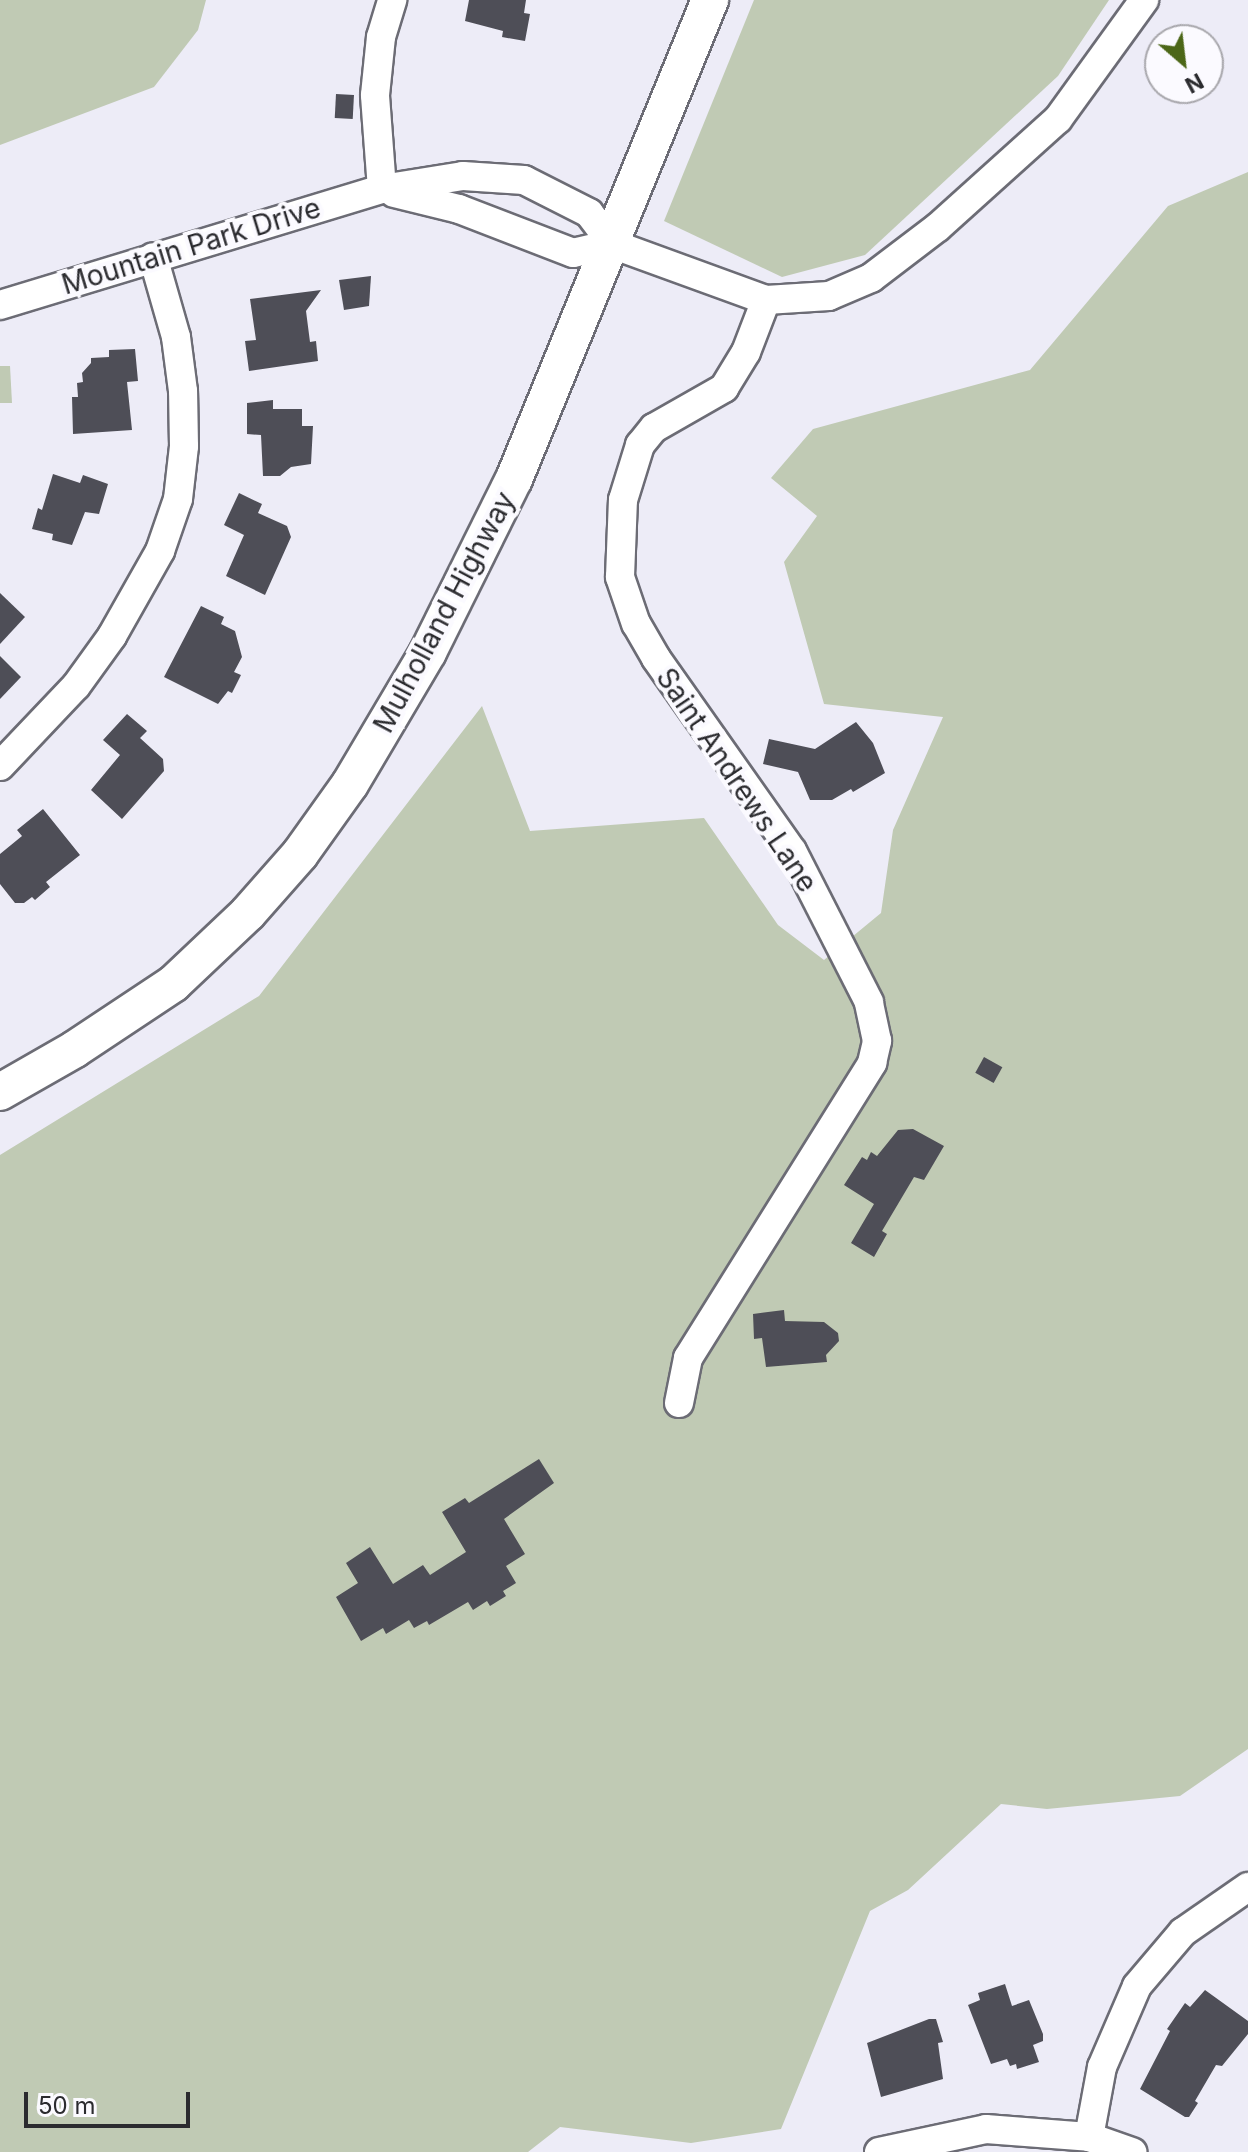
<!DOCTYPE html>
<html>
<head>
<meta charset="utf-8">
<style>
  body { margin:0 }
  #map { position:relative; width:1248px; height:2152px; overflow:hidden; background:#edecf7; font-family:Inter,sans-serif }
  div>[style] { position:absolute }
  .green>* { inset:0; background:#c0cab4 }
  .building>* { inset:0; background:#4e4e57; transform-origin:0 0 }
  .roads { filter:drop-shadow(2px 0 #6c6c75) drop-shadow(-2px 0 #6c6c75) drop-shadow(0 2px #6c6c75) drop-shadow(0 -2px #6c6c75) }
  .minor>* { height:28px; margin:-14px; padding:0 14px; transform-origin:14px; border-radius:14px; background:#fff }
  .major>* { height:36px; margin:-18px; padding:0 18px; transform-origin:18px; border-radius:18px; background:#fff }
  span { translate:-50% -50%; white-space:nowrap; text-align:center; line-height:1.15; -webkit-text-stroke:8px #fbfaff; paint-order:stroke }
  .street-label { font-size:28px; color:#2b2b2f }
  .north { position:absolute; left:1144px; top:24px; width:80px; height:80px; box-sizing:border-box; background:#fbfaff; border:2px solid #a8a7ac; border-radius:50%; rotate:152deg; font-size:22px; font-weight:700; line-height:32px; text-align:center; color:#2b2b2f }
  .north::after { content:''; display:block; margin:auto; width:28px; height:36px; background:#4c6718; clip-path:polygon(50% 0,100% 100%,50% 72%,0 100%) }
  .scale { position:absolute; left:24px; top:2092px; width:166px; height:36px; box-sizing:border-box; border:4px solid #2b2b2f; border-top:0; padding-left:10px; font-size:24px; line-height:28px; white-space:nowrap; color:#2b2b2f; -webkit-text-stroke:6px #fbfaff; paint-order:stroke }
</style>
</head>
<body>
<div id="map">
  <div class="green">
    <i style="clip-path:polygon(0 0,206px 0,198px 30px,154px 87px,0 145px)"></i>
    <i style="clip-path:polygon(754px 0,1109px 0,1058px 76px,865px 255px,782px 277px,664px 221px)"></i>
    <i style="clip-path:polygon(1248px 172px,1248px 1749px,1180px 1796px,1047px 1809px,1001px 1804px,908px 1890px,870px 1911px,781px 2129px,691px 2143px,560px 2127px,528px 2152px,0 2152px,0 1155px,259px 996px,482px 706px,530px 831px,704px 818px,778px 925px,824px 960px,881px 913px,893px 830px,943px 717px,824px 704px,784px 562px,817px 516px,771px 478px,813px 429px,1030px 370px,1168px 206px)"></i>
    <i style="clip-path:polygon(0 366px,10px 366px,12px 403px,0 403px)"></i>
  </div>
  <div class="building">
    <i style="clip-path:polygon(469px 0,526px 0,524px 13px,530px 14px,525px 41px,502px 37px,503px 31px,465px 21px)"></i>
    <i style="left:336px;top:94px;width:18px;height:24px;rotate:3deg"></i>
    <i style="clip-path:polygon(371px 276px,369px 306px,344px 310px,339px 280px)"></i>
    <i style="clip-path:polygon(321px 290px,306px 311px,310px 342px,316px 341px,318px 361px,249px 371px,245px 341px,256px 340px,250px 299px)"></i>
    <i style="clip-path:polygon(135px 349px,138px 381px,127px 382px,132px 430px,73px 434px,72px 397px,78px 397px,77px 383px,83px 382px,82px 373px,91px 363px,91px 358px,109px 357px,109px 350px)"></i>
    <i style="clip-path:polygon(273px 400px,273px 409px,302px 409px,302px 426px,313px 426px,311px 464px,291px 467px,280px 476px,263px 476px,261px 435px,247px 434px,247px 403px)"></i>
    <i style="clip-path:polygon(53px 474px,80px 483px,83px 475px,108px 484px,99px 514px,85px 512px,72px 545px,52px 540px,53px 534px,32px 529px,38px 508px,42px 510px)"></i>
    <i style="clip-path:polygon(239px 493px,262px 504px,258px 513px,287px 526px,291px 537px,265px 595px,226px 576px,244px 535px,224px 525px)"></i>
    <i style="clip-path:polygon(0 593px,25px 617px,0 644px)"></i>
    <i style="clip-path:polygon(201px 606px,224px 617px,221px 624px,235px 631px,242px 657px,234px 672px,241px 675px,232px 693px,228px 691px,218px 704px,164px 677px)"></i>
    <i style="clip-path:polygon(0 656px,21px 677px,0 699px)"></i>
    <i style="clip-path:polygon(127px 714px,147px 731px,140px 738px,163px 759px,164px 771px,122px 819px,91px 790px,120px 755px,103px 740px)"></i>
    <i style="clip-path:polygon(856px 722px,873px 743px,885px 773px,853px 792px,851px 789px,832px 800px,810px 800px,798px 772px,763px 764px,769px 739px,815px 749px)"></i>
    <i style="clip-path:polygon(43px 809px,80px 855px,46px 882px,50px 887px,35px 900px,32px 897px,24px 903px,15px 903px,0 884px,0 854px,22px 836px,17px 830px)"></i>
    <i style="left:984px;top:1057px;width:21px;height:18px;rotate:29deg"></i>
    <i style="clip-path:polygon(913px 1129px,944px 1146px,924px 1180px,914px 1177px,882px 1231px,887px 1234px,874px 1257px,851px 1243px,874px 1204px,844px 1185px,862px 1157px,867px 1160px,871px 1152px,877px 1156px,898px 1130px)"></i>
    <i style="clip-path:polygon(784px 1310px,785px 1321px,824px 1322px,838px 1333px,839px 1341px,826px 1355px,827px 1362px,766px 1367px,762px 1338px,754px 1339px,753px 1314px)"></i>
    <i style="clip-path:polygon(539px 1459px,554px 1483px,504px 1519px,525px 1554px,506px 1566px,516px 1583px,503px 1591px,506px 1596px,490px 1606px,487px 1601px,473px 1610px,468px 1602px,429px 1625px,427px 1621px,414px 1628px,409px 1620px,386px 1634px,383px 1628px,361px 1641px,336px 1597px,358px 1583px,346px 1563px,370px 1547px,393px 1584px,423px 1565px,430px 1575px,466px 1552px,442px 1512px,465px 1498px,469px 1503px)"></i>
    <i style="clip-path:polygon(1005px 1984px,1012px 2006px,1029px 2000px,1043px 2034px,1043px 2041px,1033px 2045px,1039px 2062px,1017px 2069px,1016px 2064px,1010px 2066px,1007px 2059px,991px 2064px,968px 2005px,980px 2000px,978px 1993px)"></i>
    <i style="clip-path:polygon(1205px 1990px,1248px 2021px,1248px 2034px,1222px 2066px,1216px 2065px,1195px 2101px,1198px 2103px,1189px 2117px,1185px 2117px,1140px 2089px,1170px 2031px,1167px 2029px,1185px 2003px,1190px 2007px)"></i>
    <i style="clip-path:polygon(929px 2019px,936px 2019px,943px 2042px,938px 2043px,943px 2079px,881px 2097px,867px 2043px)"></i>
  </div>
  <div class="roads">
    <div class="minor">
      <i style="left:382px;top:189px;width:94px;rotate:-94.3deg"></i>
      <i style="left:375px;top:95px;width:58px;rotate:-84.1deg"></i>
      <i style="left:381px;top:37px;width:39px;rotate:-73deg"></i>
      <i style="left:394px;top:193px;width:67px;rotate:13.8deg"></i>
      <i style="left:459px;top:209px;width:122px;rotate:21.1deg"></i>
      <i style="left:573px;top:253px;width:40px;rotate:-13deg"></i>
      <i style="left:612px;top:244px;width:164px;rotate:20deg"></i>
      <i style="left:766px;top:300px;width:63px;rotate:-3.6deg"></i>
      <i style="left:829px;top:296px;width:46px;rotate:-23.2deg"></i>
      <i style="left:871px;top:278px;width:84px;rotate:-37.3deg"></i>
      <i style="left:938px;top:227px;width:161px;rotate:-42deg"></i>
      <i style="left:1058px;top:119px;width:147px;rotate:-54.1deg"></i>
      <i style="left:0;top:305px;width:399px;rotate:-16.9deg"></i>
      <i style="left:382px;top:189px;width:82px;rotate:-9.1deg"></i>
      <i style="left:463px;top:176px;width:61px;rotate:3.8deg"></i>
      <i style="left:524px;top:180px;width:73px;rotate:26.9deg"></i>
      <i style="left:589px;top:213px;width:39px;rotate:53deg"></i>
      <i style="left:0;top:766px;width:110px;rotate:-46.5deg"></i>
      <i style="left:76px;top:686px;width:62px;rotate:-54.2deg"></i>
      <i style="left:112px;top:636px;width:98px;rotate:-60.5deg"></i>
      <i style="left:160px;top:551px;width:55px;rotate:-70.9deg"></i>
      <i style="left:178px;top:499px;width:53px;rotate:-83.5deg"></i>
      <i style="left:184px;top:446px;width:55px;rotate:-91deg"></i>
      <i style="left:183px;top:391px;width:54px;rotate:-97.4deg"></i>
      <i style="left:176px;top:337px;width:83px;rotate:-106deg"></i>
      <i style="left:679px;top:1403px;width:46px;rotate:-78.7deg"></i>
      <i style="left:688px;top:1358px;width:348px;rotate:-58deg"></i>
      <i style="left:872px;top:1063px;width:23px;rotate:-77deg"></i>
      <i style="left:877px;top:1041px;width:40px;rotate:-102deg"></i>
      <i style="left:869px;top:1002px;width:169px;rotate:-117deg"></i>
      <i style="left:792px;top:851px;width:236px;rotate:-125.2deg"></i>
      <i style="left:656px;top:658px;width:39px;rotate:-120deg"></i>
      <i style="left:636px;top:624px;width:50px;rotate:-108.8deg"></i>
      <i style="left:620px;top:577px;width:77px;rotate:-87.8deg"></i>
      <i style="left:623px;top:500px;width:58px;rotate:-72.8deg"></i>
      <i style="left:640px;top:445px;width:22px;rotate:-51deg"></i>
      <i style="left:654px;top:428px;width:81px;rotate:-29.7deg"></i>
      <i style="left:724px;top:388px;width:42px;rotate:-58.6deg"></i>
      <i style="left:746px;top:352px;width:56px;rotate:-69deg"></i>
      <i style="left:1089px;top:2137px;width:71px;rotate:-79.5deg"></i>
      <i style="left:1102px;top:2067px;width:88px;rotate:-66.6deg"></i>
      <i style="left:1137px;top:1986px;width:71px;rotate:-49.6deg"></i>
      <i style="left:1183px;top:1932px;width:79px;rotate:-34.7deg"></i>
      <i style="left:879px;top:2152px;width:109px;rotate:-12.1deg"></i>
      <i style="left:986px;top:2129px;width:103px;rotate:4.4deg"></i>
      <i style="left:1089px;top:2137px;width:46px;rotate:19.2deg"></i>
    </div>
    <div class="major">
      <i style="left:0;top:1092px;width:86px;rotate:-29.8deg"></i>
      <i style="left:75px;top:1049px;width:118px;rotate:-33.6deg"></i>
      <i style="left:173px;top:984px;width:103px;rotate:-43.4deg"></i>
      <i style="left:248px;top:913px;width:79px;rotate:-48.6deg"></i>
      <i style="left:300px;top:854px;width:86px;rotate:-54.5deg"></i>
      <i style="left:350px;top:784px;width:153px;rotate:-59.4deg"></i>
      <i style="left:428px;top:652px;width:193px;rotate:-63.6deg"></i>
      <i style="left:514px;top:479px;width:518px;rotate:-67.75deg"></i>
    </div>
  </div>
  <div class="street-label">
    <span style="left:191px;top:246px;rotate:-17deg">Mountain Park Drive</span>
    <span style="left:444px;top:612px;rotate:-62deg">Mulholland Highway</span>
    <span style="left:737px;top:780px;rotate:56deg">Saint Andrews Lane</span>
  </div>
  <div class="north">N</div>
  <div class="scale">50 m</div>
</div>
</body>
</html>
